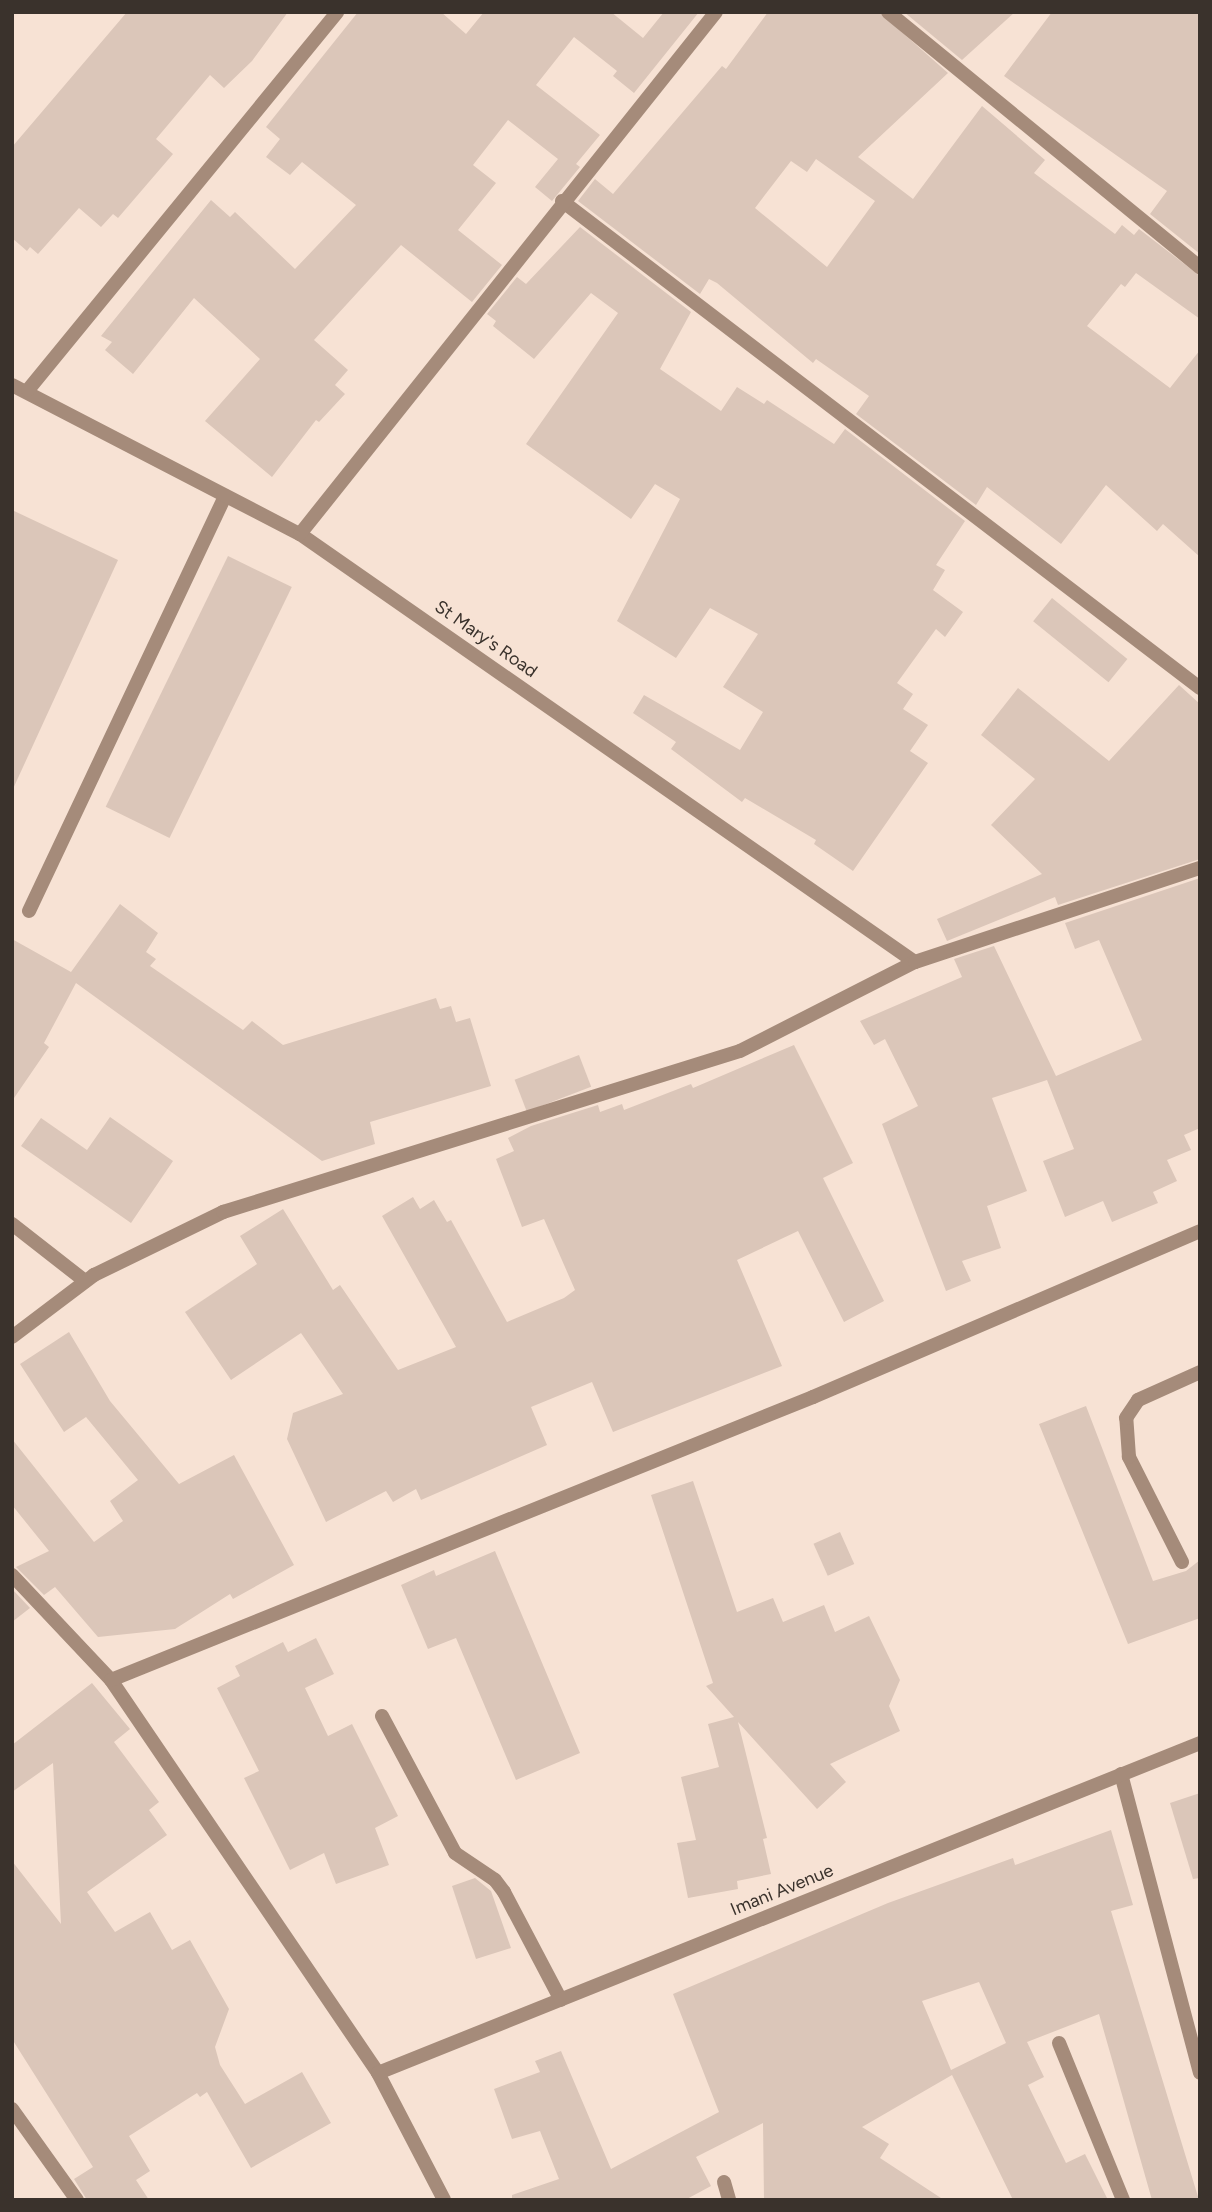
<!DOCTYPE html>
<html>
<head>
<meta charset="utf-8">
<style>
  body { margin:0 }
  #map { position:relative; width:1212px; height:2212px; overflow:hidden; background:#f7e2d4; font-family:Figtree,sans-serif }
  div>[style] { position:absolute }
  .building>* { inset:0; background:#dbc6b9; transform-origin:0 0 }
  .service>* { height:14px; margin:-7px; padding:0 7px; transform-origin:7px; border-radius:7px; background:#a58b7a }
  .minor>* { height:14px; margin:-7px; padding:0 7px; transform-origin:7px; border-radius:7px; background:#a58b7a }
  span { translate:-50% -50%; white-space:nowrap; text-align:center; line-height:1.15; -webkit-text-stroke:5px #f7e2d4; paint-order:stroke }
  .street-label { font-size:18px; color:#3a322c }
  .frame { position:absolute; inset:0; border:14px solid #3a322c; pointer-events:none }
</style>
</head>
<body>
<div id="map">
  <div class="building">
    <i style="clip-path:polygon(127px 12px,288px 12px,252px 61px,224px 88px,210px 75px,156px 139px,173px 154px,118px 218px,113px 214px,101px 227px,79px 208px,38px 254px,30px 247px,27px 251px,12px 238px,12px 147px)"></i>
    <i style="clip-path:polygon(358px 12px,441px 12px,466px 34px,484px 12px,611px 12px,643px 38px,664px 12px,699px 12px,634px 93px,613px 76px,617px 71px,574px 37px,536px 85px,600px 135px,576px 164px,580px 167px,552px 201px,535px 187px,558px 159px,508px 120px,473px 165px,496px 183px,458px 230px,502px 265px,472px 302px,401px 245px,314px 340px,348px 370px,335px 385px,345px 394px,319px 422px,316px 420px,272px 477px,205px 421px,260px 359px,194px 298px,133px 374px,105px 350px,112px 342px,101px 336px,211px 200px,230px 217px,235px 212px,295px 269px,356px 205px,302px 162px,290px 175px,266px 157px,280px 139px,266px 127px)"></i>
    <i style="clip-path:polygon(evenodd,768px 12px,879px 12px,948px 73px,858px 157px,913px 199px,982px 106px,1045px 160px,1034px 173px,1115px 234px,1122px 225px,1134px 235px,1139px 229px,1200px 276px,1200px 319px,1136px 273px,1125px 287px,1121px 284px,1087px 326px,1170px 388px,1200px 350px,1200px 557px,1163px 524px,1157px 531px,1106px 485px,1061px 544px,987px 487px,976px 505px,856px 414px,869px 396px,816px 359px,813px 363px,717px 283px,709px 279px,700px 294px,578px 201px,595px 179px,613px 194px,722px 66px,726px 69px,768px 12px,816px 159px,875px 201px,827px 267px,755px 208px,791px 161px,807px 172px,816px 159px)"></i>
    <i style="clip-path:polygon(904px 12px,1015px 12px,962px 60px)"></i>
    <i style="clip-path:polygon(1052px 12px,1200px 12px,1200px 254px,1150px 214px,1167px 191px,1004px 76px)"></i>
    <i style="clip-path:polygon(580px 227px,691px 312px,660px 369px,721px 411px,737px 387px,764px 404px,767px 400px,834px 444px,845px 429px,965px 521px,936px 565px,945px 570px,933px 590px,963px 612px,945px 637px,936px 629px,897px 683px,913px 694px,903px 709px,928px 725px,910px 751px,928px 763px,853px 871px,814px 844px,816px 840px,745px 798px,742px 802px,671px 749px,676px 742px,633px 713px,644px 695px,740px 750px,763px 712px,723px 687px,758px 634px,710px 608px,676px 658px,617px 621px,680px 499px,655px 484px,631px 519px,526px 444px,618px 313px,591px 293px,534px 359px,493px 326px,496px 321px,487px 314px,517px 277px,526px 284px)"></i>
    <i style="clip-path:polygon(12px 510px,118px 560px,12px 791px)"></i>
    <i style="left:228px;top:556px;width:71px;height:279px;rotate:26deg"></i>
    <i style="left:1052px;top:598px;width:97px;height:30px;rotate:39deg"></i>
    <i style="clip-path:polygon(1179px 685px,1200px 704px,1200px 859px,1058px 905px,1055px 897px,947px 941px,937px 919px,1042px 874px,991px 825px,1035px 779px,981px 735px,1018px 688px,1109px 761px)"></i>
    <i style="clip-path:polygon(1200px 878px,1200px 1128px,1184px 1135px,1191px 1150px,1167px 1160px,1177px 1181px,1153px 1192px,1158px 1203px,1112px 1222px,1103px 1201px,1065px 1217px,1043px 1161px,1074px 1149px,1047px 1080px,992px 1098px,1027px 1191px,987px 1206px,1001px 1248px,962px 1261px,971px 1281px,946px 1291px,882px 1124px,918px 1106px,885px 1039px,874px 1045px,860px 1021px,962px 977px,954px 959px,994px 946px,1056px 1076px,1142px 1040px,1099px 940px,1075px 949px,1065px 923px)"></i>
    <i style="clip-path:polygon(120px 904px,158px 933px,146px 952px,156px 959px,150px 966px,243px 1030px,252px 1021px,283px 1045px,436px 998px,440px 1009px,451px 1006px,456px 1022px,470px 1018px,491px 1086px,370px 1122px,375px 1144px,322px 1161px,76px 983px,44px 1043px,49px 1047px,12px 1101px,12px 939px,71px 972px)"></i>
    <i style="clip-path:polygon(794px 1045px,853px 1163px,823px 1178px,884px 1301px,844px 1322px,798px 1231px,737px 1260px,782px 1366px,613px 1432px,592px 1382px,531px 1407px,547px 1445px,421px 1500px,416px 1489px,393px 1502px,386px 1491px,326px 1522px,287px 1439px,293px 1413px,343px 1394px,301px 1333px,231px 1380px,185px 1312px,257px 1264px,240px 1236px,283px 1209px,333px 1290px,340px 1285px,398px 1370px,456px 1347px,382px 1216px,413px 1197px,420px 1209px,434px 1200px,447px 1222px,451px 1220px,507px 1322px,564px 1298px,575px 1290px,544px 1219px,522px 1227px,496px 1159px,514px 1151px,508px 1138px,531px 1126px,598px 1105px,600px 1112px,622px 1104px,624px 1110px,691px 1084px,693px 1088px)"></i>
    <i style="left:579px;top:1055px;width:34px;height:69px;rotate:69deg"></i>
    <i style="clip-path:polygon(110px 1117px,173px 1161px,131px 1223px,21px 1146px,41px 1118px,87px 1150px)"></i>
    <i style="clip-path:polygon(69px 1332px,110px 1401px,179px 1484px,234px 1455px,294px 1565px,233px 1599px,230px 1594px,175px 1629px,98px 1637px,55px 1587px,44px 1595px,16px 1567px,49px 1551px,12px 1505px,12px 1439px,94px 1542px,123px 1521px,110px 1501px,138px 1480px,86px 1417px,64px 1432px,20px 1364px)"></i>
    <i style="clip-path:polygon(1086px 1406px,1153px 1581px,1186px 1571px,1200px 1560px,1200px 1618px,1128px 1644px,1039px 1424px)"></i>
    <i style="clip-path:polygon(693px 1481px,737px 1612px,773px 1598px,783px 1622px,824px 1605px,835px 1632px,869px 1616px,900px 1680px,889px 1706px,900px 1731px,830px 1764px,846px 1782px,817px 1809px,738px 1722px,767px 1838px,763px 1839px,771px 1874px,737px 1881px,738px 1889px,688px 1898px,677px 1843px,696px 1840px,681px 1777px,719px 1767px,708px 1724px,734px 1717px,706px 1686px,713px 1683px,651px 1495px)"></i>
    <i style="left:840px;top:1532px;width:35px;height:29px;rotate:66deg"></i>
    <i style="clip-path:polygon(495px 1551px,580px 1753px,516px 1780px,456px 1638px,428px 1649px,401px 1585px,434px 1570px,436px 1576px)"></i>
    <i style="clip-path:polygon(12px 1589px,30px 1608px,12px 1622px)"></i>
    <i style="clip-path:polygon(316px 1638px,334px 1674px,305px 1688px,328px 1736px,352px 1724px,398px 1816px,375px 1828px,389px 1865px,336px 1884px,324px 1853px,290px 1870px,244px 1778px,259px 1771px,217px 1688px,240px 1676px,235px 1666px,283px 1642px,288px 1652px)"></i>
    <i style="clip-path:polygon(92px 1683px,130px 1729px,114px 1742px,159px 1802px,149px 1810px,167px 1835px,87px 1892px,115px 1932px,150px 1912px,172px 1950px,190px 1940px,229px 2009px,215px 2047px,220px 2065px,245px 2104px,302px 2072px,331px 2123px,251px 2168px,207px 2092px,200px 2097px,197px 2093px,129px 2136px,150px 2171px,136px 2180px,149px 2200px,87px 2200px,74px 2179px,93px 2167px,12px 2039px,12px 1861px,61px 1924px,53px 1763px,12px 1792px,12px 1745px)"></i>
    <i style="clip-path:polygon(1200px 1793px,1200px 1878px,1193px 1879px,1170px 1803px)"></i>
    <i style="clip-path:polygon(evenodd,1111px 1830px,1133px 1905px,1111px 1911px,1199px 2200px,1152px 2200px,1099px 2014px,1027px 2042px,1044px 2077px,1028px 2085px,1066px 2163px,1085px 2154px,1108px 2200px,1013px 2200px,952px 2075px,862px 2127px,889px 2144px,880px 2158px,944px 2200px,764px 2200px,763px 2123px,696px 2157px,711px 2186px,685px 2200px,512px 2200px,512px 2195px,559px 2179px,540px 2131px,512px 2139px,494px 2089px,540px 2072px,535px 2061px,561px 2051px,611px 2169px,719px 2112px,673px 1994px,888px 1903px,1013px 1858px,1015px 1865px,1111px 1830px,979px 1982px,1006px 2043px,951px 2070px,922px 2001px,979px 1982px)"></i>
    <i style="clip-path:polygon(475px 1878px,491px 1891px,511px 1948px,476px 1959px,452px 1886px)"></i>
  </div>
  <div class="service">
    <i style="left:29px;top:911px;width:459px;rotate:-64.7deg"></i>
    <i style="left:1182px;top:1562px;width:118px;rotate:-116.8deg"></i>
    <i style="left:1129px;top:1457px;width:39px;rotate:-94deg"></i>
    <i style="left:1126px;top:1418px;width:22px;rotate:-56deg"></i>
    <i style="left:1138px;top:1400px;width:68px;rotate:-24.3deg"></i>
    <i style="left:382px;top:1716px;width:155px;rotate:61.9deg"></i>
    <i style="left:455px;top:1853px;width:48px;rotate:34deg"></i>
    <i style="left:495px;top:1880px;width:15px;rotate:53deg"></i>
    <i style="left:504px;top:1892px;width:122px;rotate:62.2deg"></i>
    <i style="left:1059px;top:2043px;width:170px;rotate:67.8deg"></i>
    <i style="left:724px;top:2182px;width:19px;rotate:74deg"></i>
  </div>
  <div class="minor">
    <i style="left:888px;top:12px;width:403px;rotate:39.3deg"></i>
    <i style="left:562px;top:201px;width:803px;rotate:37.36deg"></i>
    <i style="left:12px;top:385px;width:324px;rotate:27.4deg"></i>
    <i style="left:300px;top:534px;width:749px;rotate:34.84deg"></i>
    <i style="left:28px;top:390px;width:488px;rotate:-50.7deg"></i>
    <i style="left:300px;top:534px;width:667px;rotate:-51.45deg"></i>
    <i style="left:12px;top:1224px;width:93px;rotate:38deg"></i>
    <i style="left:12px;top:1337px;width:103px;rotate:-37.1deg"></i>
    <i style="left:94px;top:1275px;width:144px;rotate:-26deg"></i>
    <i style="left:223px;top:1212px;width:541px;rotate:-17.3deg"></i>
    <i style="left:740px;top:1051px;width:196px;rotate:-27deg"></i>
    <i style="left:915px;top:962px;width:300px;rotate:-18.3deg"></i>
    <i style="left:12px;top:1575px;width:144px;rotate:46.7deg"></i>
    <i style="left:111px;top:1680px;width:475px;rotate:55.8deg"></i>
    <i style="left:378px;top:2073px;width:143px;rotate:62.5deg"></i>
    <i style="left:111px;top:1680px;width:757px;rotate:-21.96deg"></i>
    <i style="left:813px;top:1397px;width:421px;rotate:-23.2deg"></i>
    <i style="left:1121px;top:1774px;width:309px;rotate:75.2deg"></i>
    <i style="left:378px;top:2073px;width:886px;rotate:-21.87deg"></i>
    <i style="left:12px;top:2109px;width:112px;rotate:54.5deg"></i>
  </div>
  <div class="street-label">
    <span style="left:486px;top:639px;rotate:35deg">St Mary's Road</span>
    <span style="left:782px;top:1890px;rotate:-22deg">Imani Avenue</span>
  </div>
  <div class="frame"></div>
</div>
</body>
</html>
